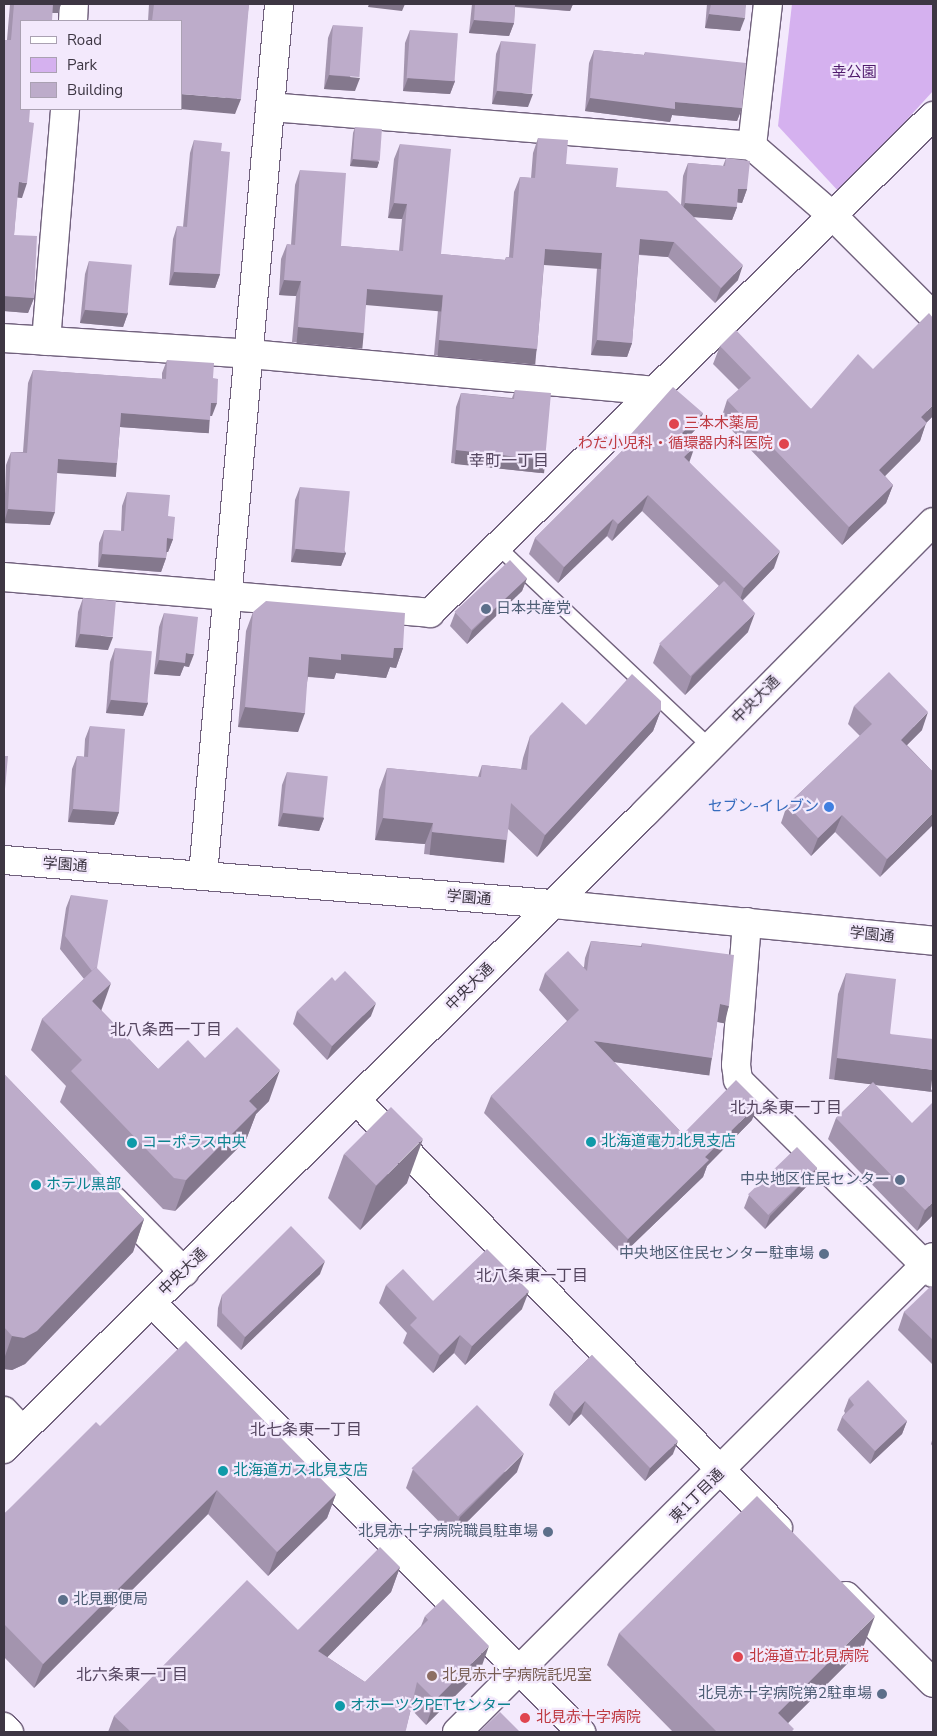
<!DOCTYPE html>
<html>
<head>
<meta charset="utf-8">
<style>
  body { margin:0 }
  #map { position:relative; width:937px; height:1736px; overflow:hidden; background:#f3e9fc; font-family:"Nunito Sans","Noto Sans JP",sans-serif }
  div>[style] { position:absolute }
  .green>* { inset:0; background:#d5b1ef }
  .roads { filter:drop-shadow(1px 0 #71617d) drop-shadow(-1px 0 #71617d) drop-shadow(0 1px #71617d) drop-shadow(0 -1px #71617d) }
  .service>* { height:14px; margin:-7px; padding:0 7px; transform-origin:7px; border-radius:7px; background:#fff }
  .minor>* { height:28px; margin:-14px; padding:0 14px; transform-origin:14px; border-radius:14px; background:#fff }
  .tertiary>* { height:28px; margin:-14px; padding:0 14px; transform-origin:14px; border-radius:14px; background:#fff }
  .wall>* { inset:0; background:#a394ae }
  .shaded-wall>* { inset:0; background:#84788d; transform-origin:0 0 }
  .building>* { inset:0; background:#bdacca; transform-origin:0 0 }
  .dots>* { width:14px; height:14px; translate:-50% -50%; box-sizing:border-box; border:2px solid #f3e9fc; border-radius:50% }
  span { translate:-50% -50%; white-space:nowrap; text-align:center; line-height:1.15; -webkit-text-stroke:4.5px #f3e9fc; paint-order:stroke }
  .park-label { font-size:15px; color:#4f1a6c }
  .health-label { font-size:15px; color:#be3a42 }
  .left { translate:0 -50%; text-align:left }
  .right { translate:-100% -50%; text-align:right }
  .service-label { font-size:15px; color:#4e5e75 }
  .street-label { font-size:15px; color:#3d3643 }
  .shop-label { font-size:15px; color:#366cbe }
  .culture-label { font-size:15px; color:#0d838f }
  .education-label { font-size:15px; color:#785e54 }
  .neighbourhood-label { font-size:16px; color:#554660 }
  .frame { position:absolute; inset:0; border:5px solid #3d3643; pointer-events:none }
  .legend { position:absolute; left:20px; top:20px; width:162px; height:90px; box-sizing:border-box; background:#f3e9fc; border:1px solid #aaa1b2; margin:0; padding:6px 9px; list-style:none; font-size:15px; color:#3d3643 }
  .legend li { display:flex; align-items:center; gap:10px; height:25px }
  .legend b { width:25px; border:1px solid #aaa1b2 }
</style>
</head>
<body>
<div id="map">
  <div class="green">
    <i style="clip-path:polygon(792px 4px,933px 4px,933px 91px,840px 193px,778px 126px)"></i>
  </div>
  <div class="roads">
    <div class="service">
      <i style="left:497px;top:546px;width:293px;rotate:43.3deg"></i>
    </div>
    <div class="minor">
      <i style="left:73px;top:21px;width:17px;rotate:-87deg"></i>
      <i style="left:270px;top:107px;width:484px;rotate:4.6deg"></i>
      <i style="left:752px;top:146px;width:108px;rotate:40.9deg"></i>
      <i style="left:834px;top:217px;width:140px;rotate:45deg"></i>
      <i style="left:752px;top:146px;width:143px;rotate:-83.6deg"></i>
      <i style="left:4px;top:338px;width:247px;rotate:3.7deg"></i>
      <i style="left:250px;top:354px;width:407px;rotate:5.2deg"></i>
      <i style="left:46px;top:341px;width:233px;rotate:-85.3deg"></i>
      <i style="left:4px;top:577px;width:428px;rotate:4.8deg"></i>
      <i style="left:430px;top:613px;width:707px;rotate:-44.66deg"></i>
      <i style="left:203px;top:875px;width:874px;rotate:-85.01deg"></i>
      <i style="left:747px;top:922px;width:143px;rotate:94.4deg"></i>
      <i style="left:736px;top:1065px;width:15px;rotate:82deg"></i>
      <i style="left:738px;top:1080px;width:274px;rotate:44.7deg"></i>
      <i style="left:356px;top:1100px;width:601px;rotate:45.4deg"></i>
      <i style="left:114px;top:1201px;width:100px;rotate:45.4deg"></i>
      <i style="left:152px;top:1303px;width:607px;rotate:45deg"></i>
      <i style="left:4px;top:1411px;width:26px;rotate:47deg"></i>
      <i style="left:846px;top:1596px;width:123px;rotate:45deg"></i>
      <i style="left:4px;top:1727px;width:7px;rotate:45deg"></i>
      <i style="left:457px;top:1732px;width:672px;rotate:-44.94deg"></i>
    </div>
    <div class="tertiary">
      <i style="left:4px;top:860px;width:550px;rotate:4.59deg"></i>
      <i style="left:552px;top:904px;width:383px;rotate:5.5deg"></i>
      <i style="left:4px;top:1449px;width:903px;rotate:-44.78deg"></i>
      <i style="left:645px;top:813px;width:409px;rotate:-45.3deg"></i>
    </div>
  </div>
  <div class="wall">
    <i style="clip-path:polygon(10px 4px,61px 4px,58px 13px,52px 13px,21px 21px,22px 198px,17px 197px,14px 235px,34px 298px,28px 313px,4px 311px,7px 40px)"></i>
    <i style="clip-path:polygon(149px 4px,249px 4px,235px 114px,181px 21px,148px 21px)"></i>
    <i style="clip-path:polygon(472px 4px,573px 4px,570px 11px,515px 7px,514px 23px,509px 36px,469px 33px)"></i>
    <i style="clip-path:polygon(707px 4px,746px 4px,740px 31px,705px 28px)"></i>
    <i style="clip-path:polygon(333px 25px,355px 91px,324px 89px,328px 38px)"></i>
    <i style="clip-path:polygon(410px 30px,455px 81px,450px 94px,403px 91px,405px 43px)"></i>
    <i style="clip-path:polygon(501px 41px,528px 107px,492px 104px,496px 54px)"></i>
    <i style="clip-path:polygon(594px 50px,644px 55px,645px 52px,742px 108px,737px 121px,672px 115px,670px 122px,585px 111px,589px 63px)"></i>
    <i style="clip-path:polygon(355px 127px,379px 162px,377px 168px,350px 166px,353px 133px)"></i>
    <i style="clip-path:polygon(538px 138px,566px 164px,616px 187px,681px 205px,683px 176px,688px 163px,723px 166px,726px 158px,747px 189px,742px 203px,737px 202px,737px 207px,732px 220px,694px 217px,738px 280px,715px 303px,668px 257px,639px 255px,632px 343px,627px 357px,591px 355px,597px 268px,544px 264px,537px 349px,532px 364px,434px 355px,438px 310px,366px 304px,358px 348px,292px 342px,296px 296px,279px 295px,281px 259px,287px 244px,291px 245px,295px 185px,300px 170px,341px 246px,399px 251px,402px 219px,388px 218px,394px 159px,400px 144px,441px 254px,505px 260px,506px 257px,509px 257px,514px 192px,520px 177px,531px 178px,533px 153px)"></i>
    <i style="clip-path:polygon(194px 140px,220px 274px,215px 288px,169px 285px,173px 239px,177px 226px,183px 227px,190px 153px)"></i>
    <i style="clip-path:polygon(89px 261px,128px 313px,123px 327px,80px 323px,85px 274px)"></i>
    <i style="clip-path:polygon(720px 346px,811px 409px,873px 369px,933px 416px,926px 423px,920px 441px,885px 476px,893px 485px,886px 503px,842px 545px,721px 419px,727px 400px,739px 390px,713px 364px)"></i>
    <i style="clip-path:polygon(167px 360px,213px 378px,212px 416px,210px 416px,205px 433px,120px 427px,117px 463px,112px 476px,57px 473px,50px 525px,4px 523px,6px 465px,11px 452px,23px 452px,28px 383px,33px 370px,162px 379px,162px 373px)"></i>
    <i style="clip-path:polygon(515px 390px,545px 460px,540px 473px,451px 463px,456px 407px,461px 393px,512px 398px)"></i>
    <i style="clip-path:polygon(703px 413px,696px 429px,687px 438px,689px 462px,774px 568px,743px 600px,748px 632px,685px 695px,653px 663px,660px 644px,719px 586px,642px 511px,612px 541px,607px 536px,558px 583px,529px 554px,535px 538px,626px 447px,631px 434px)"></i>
    <i style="clip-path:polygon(300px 487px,346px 553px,341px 566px,291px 562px,295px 500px)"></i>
    <i style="clip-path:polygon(127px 492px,168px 516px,173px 539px,168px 552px,167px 552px,166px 558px,161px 572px,98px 567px,99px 543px,104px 530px,121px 531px,122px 506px)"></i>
    <i style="clip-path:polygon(527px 578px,522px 591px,467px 644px,450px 626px,455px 613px)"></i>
    <i style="clip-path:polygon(83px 598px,108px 650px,75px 647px,78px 612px)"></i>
    <i style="clip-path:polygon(253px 612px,403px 648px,396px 668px,390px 667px,386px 678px,336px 673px,334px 679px,308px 677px,298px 732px,238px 727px,246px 631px)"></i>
    <i style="clip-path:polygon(164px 613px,189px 667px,184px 666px,180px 676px,154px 674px,159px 627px)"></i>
    <i style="clip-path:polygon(115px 648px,148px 703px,143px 716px,106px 713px,110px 662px)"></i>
    <i style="clip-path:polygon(854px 706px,922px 730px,907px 745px,933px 772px,880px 877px,835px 832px,811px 856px,781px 823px,787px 805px,860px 736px,848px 724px)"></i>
    <i style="clip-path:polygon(661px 710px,653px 731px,537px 857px,508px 829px,499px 862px,424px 854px,425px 844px,375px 840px,379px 790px,387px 768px,478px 777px,482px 765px,521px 769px,523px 758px,530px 736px)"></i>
    <i style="clip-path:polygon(90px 726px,119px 812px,114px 825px,68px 822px,72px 769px,77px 756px,84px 757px,85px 739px)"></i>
    <i style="clip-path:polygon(287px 772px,324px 818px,319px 831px,278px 826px,282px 785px)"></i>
    <i style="clip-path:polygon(71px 895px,97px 968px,101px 1010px,158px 1069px,205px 1058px,269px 1101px,256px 1114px,246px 1140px,175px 1211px,163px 1209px,60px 1102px,66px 1086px,31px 1050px,42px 1019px,84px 979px,60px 949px,66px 908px)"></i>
    <i style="clip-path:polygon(591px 941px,641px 946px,642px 943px,729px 1006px,723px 1023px,717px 1022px,712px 1058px,706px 1075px,614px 1062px,683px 1134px,752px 1120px,707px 1166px,703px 1177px,622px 1255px,484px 1113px,491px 1096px,567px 1021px,539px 990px,545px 973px,584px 967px,585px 958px)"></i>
    <i style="clip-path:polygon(846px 973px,933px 1092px,875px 1085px,933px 1215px,917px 1231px,828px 1139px,836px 1118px,871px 1084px,829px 1079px,838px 994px)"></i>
    <i style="clip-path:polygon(297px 1011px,371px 1016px,327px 1060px,293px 1024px)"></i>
    <i style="clip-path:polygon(4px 1074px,144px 1219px,133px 1252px,25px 1364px,12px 1370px,4px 1369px)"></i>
    <i style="clip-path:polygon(344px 1154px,407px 1183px,360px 1230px,328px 1198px)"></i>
    <i style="clip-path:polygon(817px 1168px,812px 1181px,765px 1229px,744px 1208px,749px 1195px)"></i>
    <i style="clip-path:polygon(320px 1274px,241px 1350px,217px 1326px,218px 1308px,222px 1295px)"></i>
    <i style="clip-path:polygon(386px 1285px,433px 1301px,522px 1309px,465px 1365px,454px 1353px,433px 1373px,403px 1343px,407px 1333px,379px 1303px)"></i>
    <i style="clip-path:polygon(933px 1289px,933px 1365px,898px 1330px,904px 1312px)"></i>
    <i style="clip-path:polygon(592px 1355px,673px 1454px,645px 1481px,581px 1414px,569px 1426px,549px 1405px,554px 1392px)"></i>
    <i style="clip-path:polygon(849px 1398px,907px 1421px,902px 1434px,870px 1464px,837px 1430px,842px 1417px,845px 1413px,844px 1411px)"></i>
    <i style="clip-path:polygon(100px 1426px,336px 1494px,327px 1518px,268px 1576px,208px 1514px,34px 1688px,4px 1657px,4px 1514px)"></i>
    <i style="clip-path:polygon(933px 1437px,933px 1447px,931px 1444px)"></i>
    <i style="clip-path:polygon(413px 1469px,517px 1472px,453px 1536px,406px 1488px)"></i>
    <i style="clip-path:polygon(400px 1567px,391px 1592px,327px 1657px,365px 1682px,421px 1626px,425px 1616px,480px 1671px,426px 1725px,411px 1709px,405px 1732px,108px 1732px,114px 1716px,298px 1630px)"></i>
    <i style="clip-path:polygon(619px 1633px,863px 1648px,788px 1723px,793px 1732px,673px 1732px,607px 1665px)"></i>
  </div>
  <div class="shaded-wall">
    <i style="clip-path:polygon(52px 4px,61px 4px,58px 13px,49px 13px)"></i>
    <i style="clip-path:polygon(369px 4px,405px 4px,402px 11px,368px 7px)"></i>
    <i style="clip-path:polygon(512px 4px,573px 4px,570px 11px,511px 6px)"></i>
    <i style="clip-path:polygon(709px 14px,745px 18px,740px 31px,705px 28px)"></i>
    <i style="clip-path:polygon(474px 20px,514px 23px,509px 36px,469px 33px)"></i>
    <i style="clip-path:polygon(329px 75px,360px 78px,355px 91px,324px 89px)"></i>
    <i style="clip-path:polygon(408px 78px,455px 81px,450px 94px,403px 91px)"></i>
    <i style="clip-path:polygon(497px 91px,533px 94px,528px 107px,492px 104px)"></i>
    <i style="clip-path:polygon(181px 94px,241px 99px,235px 114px,179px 109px,181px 109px)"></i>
    <i style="clip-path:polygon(590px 98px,675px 102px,742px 108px,737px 121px,672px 115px,670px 122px,585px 111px)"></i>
    <i style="clip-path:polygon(353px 159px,379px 162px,377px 168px,350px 166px)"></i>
    <i style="clip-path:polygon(19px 182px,27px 183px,22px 198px,13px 197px)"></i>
    <i style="clip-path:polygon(738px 189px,747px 189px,742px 203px,734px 202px)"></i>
    <i style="clip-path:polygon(394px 203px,407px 204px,402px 219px,388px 218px)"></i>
    <i style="clip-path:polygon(685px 203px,737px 207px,732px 220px,680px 216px)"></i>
    <i style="clip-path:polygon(640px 239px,674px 242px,668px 257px,635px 254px)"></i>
    <i style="left:545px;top:249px;width:57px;height:16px;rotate:4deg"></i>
    <i style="clip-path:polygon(743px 265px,738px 280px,715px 303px,721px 288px)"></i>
    <i style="clip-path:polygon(174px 272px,220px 274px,215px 288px,169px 285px)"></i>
    <i style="clip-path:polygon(284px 280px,301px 281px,296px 296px,279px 295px)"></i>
    <i style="left:367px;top:289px;width:76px;height:16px;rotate:5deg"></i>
    <i style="clip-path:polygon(4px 296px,34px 298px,28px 313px,4px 311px)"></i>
    <i style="clip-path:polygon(85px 310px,128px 313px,123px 327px,80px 323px)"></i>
    <i style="left:298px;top:327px;width:66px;height:16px;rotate:5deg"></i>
    <i style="left:439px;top:340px;width:98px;height:16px;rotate:5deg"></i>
    <i style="clip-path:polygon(597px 340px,632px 343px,627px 357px,591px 355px)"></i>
    <i style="clip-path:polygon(211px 403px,217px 403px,212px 416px,206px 416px)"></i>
    <i style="clip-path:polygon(933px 405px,933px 416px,926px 423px,920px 441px,872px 489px,879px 470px,921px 417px)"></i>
    <i style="left:121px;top:413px;width:89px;height:14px;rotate:4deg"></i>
    <i style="clip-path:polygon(703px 413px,696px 429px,676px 450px,682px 433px)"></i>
    <i style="clip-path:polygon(695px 446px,689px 463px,684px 457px)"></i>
    <i style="left:456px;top:450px;width:90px;height:14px;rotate:6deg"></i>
    <i style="left:58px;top:459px;width:59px;height:14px;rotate:4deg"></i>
    <i style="clip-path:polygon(893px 485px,886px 503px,842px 545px,849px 527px)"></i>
    <i style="clip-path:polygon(648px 495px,642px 511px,612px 541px,618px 524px)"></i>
    <i style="clip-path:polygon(8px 509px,55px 512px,50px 525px,4px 523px)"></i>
    <i style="clip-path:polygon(613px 519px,607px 536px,558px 583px,564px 567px)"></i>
    <i style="clip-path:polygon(167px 538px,173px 539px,168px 552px,162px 552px)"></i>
    <i style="clip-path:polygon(296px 549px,346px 553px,341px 566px,291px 562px)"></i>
    <i style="clip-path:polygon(780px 551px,774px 568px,738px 605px,744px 588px)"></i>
    <i style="clip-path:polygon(102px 554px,166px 558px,161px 572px,98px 567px)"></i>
    <i style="clip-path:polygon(527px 578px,522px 591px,467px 644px,472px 631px)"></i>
    <i style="clip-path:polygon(755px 613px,748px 632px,685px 695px,692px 676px)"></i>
    <i style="clip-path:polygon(80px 634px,113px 637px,108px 650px,75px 647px)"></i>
    <i style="clip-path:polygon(394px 648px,403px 648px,396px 668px,390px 667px,386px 678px,336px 673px,334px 679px,302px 676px,309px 657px,341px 654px)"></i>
    <i style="clip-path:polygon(186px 653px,194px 654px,189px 667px,184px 666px,180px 676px,154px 674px,159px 660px)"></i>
    <i style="clip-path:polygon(111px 700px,148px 703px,143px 716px,106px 713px)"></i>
    <i style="clip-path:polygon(245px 707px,305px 713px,298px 732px,238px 727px)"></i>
    <i style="clip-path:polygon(661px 710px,653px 731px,537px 857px,545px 835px)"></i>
    <i style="clip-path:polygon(928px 712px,922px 730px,894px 758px,901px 740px)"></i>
    <i style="clip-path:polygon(73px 809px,119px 812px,114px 825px,68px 822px)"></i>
    <i style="clip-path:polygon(283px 813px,324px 818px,319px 831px,278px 826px)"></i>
    <i style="clip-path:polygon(933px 813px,933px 825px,880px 877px,887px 859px)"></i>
    <i style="clip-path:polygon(842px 815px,835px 832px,811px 856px,818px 838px)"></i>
    <i style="clip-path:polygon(383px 818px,433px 823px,425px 844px,375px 840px)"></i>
    <i style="left:432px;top:832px;width:75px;height:23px;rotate:6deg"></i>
    <i style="clip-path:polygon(111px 983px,100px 1014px,92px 1001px)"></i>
    <i style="clip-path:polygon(376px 1003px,371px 1016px,327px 1060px,332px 1046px)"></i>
    <i style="left:720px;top:1004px;width:9px;height:18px;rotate:13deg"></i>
    <i style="left:594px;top:1041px;width:119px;height:18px;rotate:8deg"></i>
    <i style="left:837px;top:1058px;width:97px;height:22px;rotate:7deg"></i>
    <i style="clip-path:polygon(280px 1070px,269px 1101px,256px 1114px,246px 1140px,175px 1211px,186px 1180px,249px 1101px)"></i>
    <i style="clip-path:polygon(759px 1103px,752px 1120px,707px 1166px,703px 1177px,622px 1255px,628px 1239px,705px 1157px)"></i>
    <i style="clip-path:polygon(423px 1139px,407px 1183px,360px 1230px,376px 1186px)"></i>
    <i style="clip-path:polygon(817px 1168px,812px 1181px,765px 1229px,770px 1216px)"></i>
    <i style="clip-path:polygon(933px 1202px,933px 1215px,917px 1231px,925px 1210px)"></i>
    <i style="clip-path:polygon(144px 1219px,133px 1252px,25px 1364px,12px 1370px,4px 1369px,4px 1359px,12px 1336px)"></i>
    <i style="clip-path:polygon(325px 1261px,320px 1274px,241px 1350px,245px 1337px)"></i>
    <i style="clip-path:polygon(529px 1291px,522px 1309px,465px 1365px,472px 1346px)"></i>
    <i style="clip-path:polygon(460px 1335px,454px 1353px,433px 1373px,440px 1355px)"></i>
    <i style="clip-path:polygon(585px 1401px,581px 1414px,569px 1426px,574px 1413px)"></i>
    <i style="clip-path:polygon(907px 1421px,902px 1434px,870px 1464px,875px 1451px)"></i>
    <i style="clip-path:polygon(678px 1441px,673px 1454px,645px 1481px,650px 1468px)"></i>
    <i style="clip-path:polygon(524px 1453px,517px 1472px,453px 1536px,460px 1517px)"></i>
    <i style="clip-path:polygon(217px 1490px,208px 1514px,34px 1688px,43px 1664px)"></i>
    <i style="clip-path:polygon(336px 1494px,327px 1518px,268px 1576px,277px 1552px)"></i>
    <i style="clip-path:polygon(400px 1567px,391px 1592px,309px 1676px,318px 1651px)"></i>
    <i style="clip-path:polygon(875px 1616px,863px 1648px,779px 1732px,778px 1713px)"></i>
    <i style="clip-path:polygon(489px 1646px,480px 1671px,426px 1725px,435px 1700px)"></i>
  </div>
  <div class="building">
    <i style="clip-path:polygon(14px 4px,53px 4px,52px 21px,21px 21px,21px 109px,30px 109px,29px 122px,34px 123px,27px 183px,19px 182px,14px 235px,37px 236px,34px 298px,4px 296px,4px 40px,11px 40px)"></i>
    <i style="clip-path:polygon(154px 4px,249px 4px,241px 99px,181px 94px,181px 21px,152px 21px)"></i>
    <i style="clip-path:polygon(475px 4px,515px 4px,514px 23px,474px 20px)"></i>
    <i style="clip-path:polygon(711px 4px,746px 4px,745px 18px,709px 14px)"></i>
    <i style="left:333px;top:25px;width:30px;height:50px;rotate:4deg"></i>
    <i style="left:410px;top:30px;width:48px;height:48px;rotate:4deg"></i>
    <i style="left:501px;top:41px;width:35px;height:50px;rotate:5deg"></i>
    <i style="clip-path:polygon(594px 50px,645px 55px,645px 52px,746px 63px,742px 108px,675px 102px,675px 109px,590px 98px)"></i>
    <i style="left:355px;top:127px;width:27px;height:32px;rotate:4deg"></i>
    <i style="clip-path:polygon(538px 138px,568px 140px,566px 164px,618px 168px,616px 187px,667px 191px,743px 265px,721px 288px,674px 242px,640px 239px,632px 343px,597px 340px,602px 253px,545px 249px,537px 349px,439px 340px,443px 295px,367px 289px,364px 333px,298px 327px,301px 281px,284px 280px,287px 244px,295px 245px,300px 170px,346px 173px,341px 246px,403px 251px,407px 204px,394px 203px,400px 144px,451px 149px,441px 254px,506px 260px,506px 257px,513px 258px,520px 177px,535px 178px)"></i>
    <i style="clip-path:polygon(194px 140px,222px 143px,221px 151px,230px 152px,220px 274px,174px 272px,177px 226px,187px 227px)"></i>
    <i style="clip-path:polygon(726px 158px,750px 161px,747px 189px,738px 189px,737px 207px,685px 203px,688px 163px,725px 166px)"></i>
    <i style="left:89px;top:261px;width:43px;height:49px;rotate:5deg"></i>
    <i style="clip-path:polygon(929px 313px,933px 318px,933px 405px,921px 417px,927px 423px,879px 470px,893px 485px,849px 527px,727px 400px,751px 378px,720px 346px,736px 330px,811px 409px,858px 354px,873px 369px)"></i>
    <i style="clip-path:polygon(167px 360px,214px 363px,213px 378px,218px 379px,217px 403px,211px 403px,210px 420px,121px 413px,117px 463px,58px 459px,55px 512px,8px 509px,11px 452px,27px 453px,33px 370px,166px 379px)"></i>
    <i style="clip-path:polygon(673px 387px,703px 413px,682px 433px,695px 446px,684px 457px,780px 551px,744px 588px,648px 495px,618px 524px,613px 519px,564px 567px,535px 538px,635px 438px,631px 434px)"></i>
    <i style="clip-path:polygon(515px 390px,551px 393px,545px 460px,456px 450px,461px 393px,514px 399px)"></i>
    <i style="left:300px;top:487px;width:50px;height:62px;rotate:5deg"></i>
    <i style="clip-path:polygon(127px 492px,170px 495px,168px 516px,175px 517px,173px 539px,167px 538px,166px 558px,102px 554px,104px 530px,124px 531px)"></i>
    <i style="left:510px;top:560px;width:25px;height:76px;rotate:47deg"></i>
    <i style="left:724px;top:581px;width:45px;height:90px;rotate:46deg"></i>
    <i style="left:83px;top:598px;width:33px;height:36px;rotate:5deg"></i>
    <i style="clip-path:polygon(266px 601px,405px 613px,403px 648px,394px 648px,393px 658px,341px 654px,341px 660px,309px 657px,305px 713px,245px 707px,253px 612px)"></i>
    <i style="clip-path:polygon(164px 613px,198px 617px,194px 654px,186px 653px,185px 663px,159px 660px)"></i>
    <i style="left:115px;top:648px;width:37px;height:52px;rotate:5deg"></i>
    <i style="clip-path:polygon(889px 672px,928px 712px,901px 740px,933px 772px,933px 813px,887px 859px,842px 815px,818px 838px,787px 805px,872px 724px,854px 706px)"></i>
    <i style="clip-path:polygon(632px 674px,661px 701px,661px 710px,545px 835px,511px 803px,507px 840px,432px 832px,433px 823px,383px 818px,387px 768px,481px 777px,482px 765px,527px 770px,530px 736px,562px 702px,586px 725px)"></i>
    <i style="clip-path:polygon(90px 726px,125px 729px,119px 812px,73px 809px,77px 756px,88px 757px)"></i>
    <i style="clip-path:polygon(4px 756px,8px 756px,4px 800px)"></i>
    <i style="left:287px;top:772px;width:41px;height:41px;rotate:6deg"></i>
    <i style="clip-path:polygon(71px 895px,108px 900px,97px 968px,96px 967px,92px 971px,65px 936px)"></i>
    <i style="clip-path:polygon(591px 941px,642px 947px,642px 943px,734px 955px,729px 1006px,720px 1004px,712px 1058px,594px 1041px,683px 1134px,736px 1080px,759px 1103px,705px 1157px,709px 1160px,628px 1239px,491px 1096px,579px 1010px,545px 973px,568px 951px,587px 971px)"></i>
    <i style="clip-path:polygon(96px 967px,111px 983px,92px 1001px,158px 1069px,188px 1040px,205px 1058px,237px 1027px,280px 1070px,249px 1101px,257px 1109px,186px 1180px,174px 1178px,71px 1071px,82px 1060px,42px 1019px)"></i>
    <i style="clip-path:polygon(345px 971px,376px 1003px,332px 1046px,297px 1011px,332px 977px,335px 981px)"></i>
    <i style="clip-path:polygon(846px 973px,896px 979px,890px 1034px,933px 1039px,933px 1070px,837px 1058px)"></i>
    <i style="clip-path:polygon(4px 1074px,144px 1219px,37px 1331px,24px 1338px,12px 1336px,4px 1327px)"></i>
    <i style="clip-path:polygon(873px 1082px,912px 1123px,933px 1102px,933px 1202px,925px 1210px,836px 1118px)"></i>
    <i style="left:391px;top:1107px;width:45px;height:66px;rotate:45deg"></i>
    <i style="left:797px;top:1147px;width:29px;height:68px;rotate:46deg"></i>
    <i style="clip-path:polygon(291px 1226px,325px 1261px,245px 1337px,222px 1313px,222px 1295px)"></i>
    <i style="clip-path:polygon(487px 1249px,529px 1291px,472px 1346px,460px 1335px,440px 1355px,410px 1325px,417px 1318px,386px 1285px,403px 1269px,433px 1301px)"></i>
    <i style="clip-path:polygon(931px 1286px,933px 1289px,933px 1340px,904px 1312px)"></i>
    <i style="clip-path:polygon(186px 1341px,336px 1494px,277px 1552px,217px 1490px,43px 1664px,4px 1624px,4px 1514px,96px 1422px,100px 1426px)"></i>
    <i style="clip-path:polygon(592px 1355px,678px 1441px,650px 1468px,585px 1401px,574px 1413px,554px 1392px)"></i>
    <i style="clip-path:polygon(868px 1380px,907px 1421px,875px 1451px,842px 1417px,854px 1405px,849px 1398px)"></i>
    <i style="left:477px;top:1405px;width:67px;height:91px;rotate:46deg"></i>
    <i style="clip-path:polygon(757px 1496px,875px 1616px,778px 1713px,794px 1729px,791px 1732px,717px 1732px,619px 1633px)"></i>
    <i style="clip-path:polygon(380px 1547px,400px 1567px,318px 1651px,365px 1682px,428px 1620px,425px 1616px,443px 1599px,489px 1646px,435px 1700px,417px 1682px,406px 1730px,404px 1732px,131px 1732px,114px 1716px,247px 1580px,298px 1630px)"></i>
    <i style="clip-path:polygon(500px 1712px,520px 1732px,479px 1732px)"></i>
  </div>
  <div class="dots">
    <i style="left:674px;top:424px;background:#e0444e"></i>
    <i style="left:784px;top:444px;background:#e0444e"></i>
    <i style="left:486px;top:609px;background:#5c6f8a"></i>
    <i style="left:829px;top:807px;background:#3f7fe0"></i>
    <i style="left:591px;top:1142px;background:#0f9aa8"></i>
    <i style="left:132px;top:1143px;background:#0f9aa8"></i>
    <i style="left:900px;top:1180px;background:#5c6f8a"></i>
    <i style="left:36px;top:1185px;background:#0f9aa8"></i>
    <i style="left:824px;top:1254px;background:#5c6f8a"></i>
    <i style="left:223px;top:1471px;background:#0f9aa8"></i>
    <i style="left:548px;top:1532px;background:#5c6f8a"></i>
    <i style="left:63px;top:1600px;background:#5c6f8a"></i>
    <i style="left:738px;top:1657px;background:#e0444e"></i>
    <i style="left:432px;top:1676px;background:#8d6e63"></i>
    <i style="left:882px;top:1694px;background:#5c6f8a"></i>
    <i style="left:340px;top:1706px;background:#0f9aa8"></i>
    <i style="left:525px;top:1718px;background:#e0444e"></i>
  </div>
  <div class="park-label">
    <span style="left:854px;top:73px">幸公園</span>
  </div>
  <div class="health-label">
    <span class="left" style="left:684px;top:424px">三本木薬局</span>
    <span class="right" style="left:773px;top:444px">わだ小児科・循環器内科医院</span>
    <span class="left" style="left:749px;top:1657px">北海道立北見病院</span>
    <span class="left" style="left:536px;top:1718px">北見赤十字病院</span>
  </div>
  <div class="service-label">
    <span class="left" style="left:496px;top:609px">日本共産党</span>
    <span class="right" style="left:890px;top:1180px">中央地区住民センター</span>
    <span class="right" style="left:814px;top:1254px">中央地区住民センター駐車場</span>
    <span class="right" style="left:538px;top:1532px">北見赤十字病院職員駐車場</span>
    <span class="left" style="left:73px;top:1600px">北見郵便局</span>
    <span class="right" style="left:872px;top:1694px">北見赤十字病院第2駐車場</span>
  </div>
  <div class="street-label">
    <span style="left:756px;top:700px;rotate:-45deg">中央大通</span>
    <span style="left:65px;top:865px;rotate:4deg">学園通</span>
    <span style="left:469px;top:898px;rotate:5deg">学園通</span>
    <span style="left:872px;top:935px;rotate:6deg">学園通</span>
    <span style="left:470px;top:987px;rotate:-45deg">中央大通</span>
    <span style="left:183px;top:1272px;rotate:-44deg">中央大通</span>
    <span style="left:697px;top:1496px;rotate:-45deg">東1丁目通</span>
  </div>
  <div class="shop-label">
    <span class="right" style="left:819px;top:807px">セブン-イレブン</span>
  </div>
  <div class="culture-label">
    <span class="left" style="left:601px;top:1142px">北海道電力北見支店</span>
    <span class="left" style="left:142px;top:1143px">コーポラス中央</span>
    <span class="left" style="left:46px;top:1185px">ホテル黒部</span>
    <span class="left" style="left:233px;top:1471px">北海道ガス北見支店</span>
    <span class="left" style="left:350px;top:1706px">オホーツクPETセンター</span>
  </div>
  <div class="education-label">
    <span class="left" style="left:442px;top:1676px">北見赤十字病院託児室</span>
  </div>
  <div class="neighbourhood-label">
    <span style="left:509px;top:461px">幸町一丁目</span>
    <span style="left:166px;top:1030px">北八条西一丁目</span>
    <span style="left:786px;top:1108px">北九条東一丁目</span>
    <span style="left:532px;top:1276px">北八条東一丁目</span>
    <span style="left:306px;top:1430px">北七条東一丁目</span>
    <span style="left:132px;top:1675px">北六条東一丁目</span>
  </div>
  <div class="frame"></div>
  <ul class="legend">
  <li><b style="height:6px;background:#fff"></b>Road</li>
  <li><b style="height:14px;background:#d5b1ef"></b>Park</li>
  <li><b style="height:14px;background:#bdacca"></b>Building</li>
  </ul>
</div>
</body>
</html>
